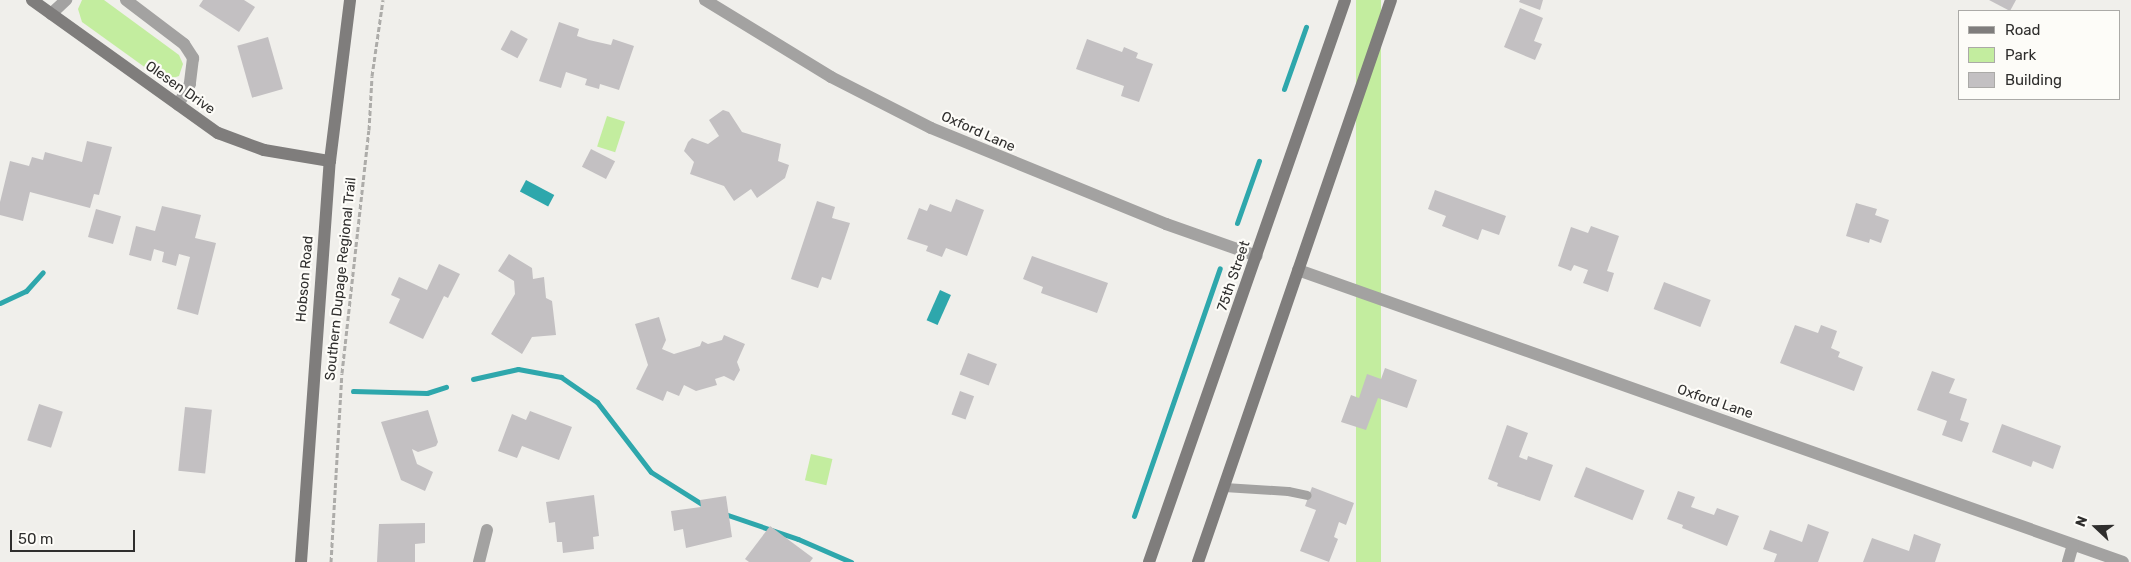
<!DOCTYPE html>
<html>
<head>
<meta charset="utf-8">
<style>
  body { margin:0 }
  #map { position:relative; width:2131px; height:562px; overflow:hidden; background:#f0efeb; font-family:Rubik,sans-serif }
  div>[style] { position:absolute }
  .green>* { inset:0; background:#c3ed9f; transform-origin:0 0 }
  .water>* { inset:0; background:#2ea7ac; transform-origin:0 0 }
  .stream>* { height:5px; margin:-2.5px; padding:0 2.5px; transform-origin:2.5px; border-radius:2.5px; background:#2ea7ac }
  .building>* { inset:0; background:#c3c0c2; transform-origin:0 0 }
  .path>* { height:3px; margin-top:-1.5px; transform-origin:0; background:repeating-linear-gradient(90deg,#adaca9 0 5px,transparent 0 7.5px) }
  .lane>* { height:9px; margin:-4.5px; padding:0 4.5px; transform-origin:4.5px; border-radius:4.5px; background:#a3a2a1 }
  .street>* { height:12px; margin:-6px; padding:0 6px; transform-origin:6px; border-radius:6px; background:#a3a2a1 }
  .secondary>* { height:12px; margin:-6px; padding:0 6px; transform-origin:6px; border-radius:6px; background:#7f7d7c }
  span { translate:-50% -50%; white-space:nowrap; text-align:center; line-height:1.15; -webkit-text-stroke:4.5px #fdfcf8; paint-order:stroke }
  .street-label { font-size:14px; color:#2f2e2d }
  .legend { position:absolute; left:1958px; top:10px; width:162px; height:90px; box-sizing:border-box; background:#fdfcf8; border:1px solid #abaaa7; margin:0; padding:6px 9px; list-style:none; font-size:15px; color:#2f2e2d }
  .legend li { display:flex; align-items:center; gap:10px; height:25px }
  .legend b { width:25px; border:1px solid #abaaa7 }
  .north { position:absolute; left:2071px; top:502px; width:50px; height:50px; -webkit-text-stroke:4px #fdfcf8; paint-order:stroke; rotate:291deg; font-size:14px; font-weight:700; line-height:20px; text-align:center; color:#2f2e2d }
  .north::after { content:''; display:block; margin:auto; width:18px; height:22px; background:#2f2e2d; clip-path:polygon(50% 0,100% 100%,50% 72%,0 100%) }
  .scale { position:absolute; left:10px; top:530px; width:125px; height:22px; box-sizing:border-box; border:2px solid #2f2e2d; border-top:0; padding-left:6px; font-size:15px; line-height:18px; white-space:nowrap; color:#2f2e2d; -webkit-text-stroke:4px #fdfcf8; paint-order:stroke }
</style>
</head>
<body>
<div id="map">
  <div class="green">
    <i style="clip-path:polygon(82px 0,104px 0,179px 55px,183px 64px,179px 76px,164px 81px,82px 22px,78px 9px)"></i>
    <i style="left:1356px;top:0;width:25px;height:594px"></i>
    <i style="left:607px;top:116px;width:19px;height:32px;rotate:18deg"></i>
    <i style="left:811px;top:454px;width:22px;height:27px;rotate:13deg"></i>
  </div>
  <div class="water">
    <i style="left:526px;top:180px;width:32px;height:13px;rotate:28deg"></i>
    <i style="left:940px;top:290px;width:12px;height:33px;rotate:24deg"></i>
  </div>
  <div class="stream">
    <i style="left:1284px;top:89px;width:66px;rotate:-70.5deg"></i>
    <i style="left:1237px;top:223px;width:66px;rotate:-70.5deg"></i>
    <i style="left:0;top:303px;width:29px;rotate:-25deg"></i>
    <i style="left:26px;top:291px;width:25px;rotate:-48deg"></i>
    <i style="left:473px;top:379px;width:46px;rotate:-12.5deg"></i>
    <i style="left:518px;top:369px;width:44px;rotate:10.5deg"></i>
    <i style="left:561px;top:377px;width:44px;rotate:34.8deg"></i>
    <i style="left:597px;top:402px;width:88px;rotate:52.4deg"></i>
    <i style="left:651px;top:472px;width:64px;rotate:32.2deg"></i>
    <i style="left:353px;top:391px;width:74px;rotate:1.5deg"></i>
    <i style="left:427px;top:393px;width:20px;rotate:-18deg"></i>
    <i style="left:722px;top:513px;width:80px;rotate:18.9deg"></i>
    <i style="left:798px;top:539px;width:58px;rotate:23.5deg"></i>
    <i style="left:1134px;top:516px;width:262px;rotate:-70.9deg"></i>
  </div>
  <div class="building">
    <i style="clip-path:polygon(203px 0,244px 0,255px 7px,239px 32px,199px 6px)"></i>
    <i style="clip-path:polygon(1520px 0,1543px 0,1540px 10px,1519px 2px)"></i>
    <i style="clip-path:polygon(1989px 0,2016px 0,2010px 11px)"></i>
    <i style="clip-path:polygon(1520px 8px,1543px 18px,1534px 41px,1542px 44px,1535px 60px,1504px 47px)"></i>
    <i style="clip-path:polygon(559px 22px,579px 29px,577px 36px,589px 40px,611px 45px,613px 39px,634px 46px,619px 90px,600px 84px,599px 89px,585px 85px,587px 79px,566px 72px,561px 88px,539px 81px)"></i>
    <i style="left:511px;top:30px;width:19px;height:22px;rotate:28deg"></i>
    <i style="left:268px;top:37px;width:54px;height:32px;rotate:74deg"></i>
    <i style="clip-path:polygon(1087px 39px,1122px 52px,1124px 47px,1138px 53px,1136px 58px,1153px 64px,1139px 102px,1121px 96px,1124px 86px,1076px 69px)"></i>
    <i style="clip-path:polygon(723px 110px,729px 112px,742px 132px,781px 144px,778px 161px,789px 165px,785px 178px,757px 198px,751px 189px,734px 201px,724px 186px,690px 174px,694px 162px,684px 151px,688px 142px,692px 138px,708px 144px,719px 136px,709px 120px)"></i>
    <i style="clip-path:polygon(87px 141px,112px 147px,99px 195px,94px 194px,90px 208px,30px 192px,23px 221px,0 215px,0 202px,10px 161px,29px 166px,32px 157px,43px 160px,45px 152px,82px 162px)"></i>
    <i style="left:591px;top:149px;width:27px;height:20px;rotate:27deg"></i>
    <i style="clip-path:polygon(1435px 190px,1506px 216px,1499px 235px,1482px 229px,1478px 240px,1442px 226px,1446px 216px,1428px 209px)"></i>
    <i style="clip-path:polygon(956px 199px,984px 210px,967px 256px,946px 248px,942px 257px,926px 251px,928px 246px,907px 239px,919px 208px,927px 211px,930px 204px,951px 212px)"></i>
    <i style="clip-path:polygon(817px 201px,835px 207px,832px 218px,850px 223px,831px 280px,822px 277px,818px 288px,791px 279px)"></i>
    <i style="clip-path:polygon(1856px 203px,1877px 209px,1875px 215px,1889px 220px,1881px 243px,1870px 239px,1869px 243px,1846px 236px)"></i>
    <i style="clip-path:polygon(162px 206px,201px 215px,195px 238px,216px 243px,198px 315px,177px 309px,190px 257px,179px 254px,176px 266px,162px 262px,164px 252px,154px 249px,151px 261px,129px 255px,136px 226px,155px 231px)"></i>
    <i style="left:96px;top:209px;width:26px;height:29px;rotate:16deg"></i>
    <i style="clip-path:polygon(1591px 226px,1619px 236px,1607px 271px,1614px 273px,1608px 292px,1583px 283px,1588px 270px,1574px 265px,1571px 271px,1558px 266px,1571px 227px,1588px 233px)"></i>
    <i style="clip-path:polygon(509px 254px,532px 268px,533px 279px,544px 277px,546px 298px,552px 301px,556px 335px,532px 337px,522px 354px,491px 334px,515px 294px,514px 281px,498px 271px)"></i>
    <i style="clip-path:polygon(1032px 256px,1108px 283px,1097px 313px,1041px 293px,1043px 287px,1023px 279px)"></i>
    <i style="clip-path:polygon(439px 264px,460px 274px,448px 298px,444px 296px,423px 339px,389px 323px,400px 299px,391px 295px,399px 277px,427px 290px)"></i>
    <i style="left:1664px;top:282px;width:50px;height:29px;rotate:21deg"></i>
    <i style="clip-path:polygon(659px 317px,666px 340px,662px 349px,674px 354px,700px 346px,702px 341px,708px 344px,722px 340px,724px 335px,745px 344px,737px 362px,740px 370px,734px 381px,724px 376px,715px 379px,717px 385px,696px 391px,684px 385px,679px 396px,667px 391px,663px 401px,636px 389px,648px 365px,635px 324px)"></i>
    <i style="clip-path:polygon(1795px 325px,1818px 333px,1821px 325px,1837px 331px,1831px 348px,1840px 352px,1838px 357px,1863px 367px,1854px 391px,1780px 363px)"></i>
    <i style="left:968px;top:353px;width:31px;height:23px;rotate:21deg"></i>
    <i style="clip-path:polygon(1385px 368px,1417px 380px,1407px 408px,1378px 398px,1366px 430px,1341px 422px,1351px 395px,1359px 398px,1367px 374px,1381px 379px)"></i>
    <i style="clip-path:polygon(1932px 371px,1955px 379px,1949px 393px,1967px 399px,1960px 420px,1969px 423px,1962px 442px,1942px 435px,1947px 421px,1917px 410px)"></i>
    <i style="left:960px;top:391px;width:15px;height:25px;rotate:20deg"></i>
    <i style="left:39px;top:404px;width:25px;height:38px;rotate:18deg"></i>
    <i style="left:185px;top:407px;width:27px;height:64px;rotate:6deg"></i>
    <i style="clip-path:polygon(428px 410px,438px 442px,436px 446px,418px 452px,412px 449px,417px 464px,433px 472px,425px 491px,401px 480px,381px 422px)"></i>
    <i style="clip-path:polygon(530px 411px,572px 427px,559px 460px,522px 446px,517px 458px,498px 451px,512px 414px,526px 420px)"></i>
    <i style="clip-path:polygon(2002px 424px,2061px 446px,2053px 469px,2033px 461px,2031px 467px,1992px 452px)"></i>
    <i style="clip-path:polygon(1507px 425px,1528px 433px,1519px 457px,1527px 460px,1528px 456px,1553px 465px,1540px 501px,1497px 486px,1498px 483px,1488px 479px)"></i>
    <i style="left:1586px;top:467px;width:63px;height:32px;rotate:22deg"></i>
    <i style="clip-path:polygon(1312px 487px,1354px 503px,1346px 525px,1339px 522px,1334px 537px,1338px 539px,1329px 562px,1300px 551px,1316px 510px,1305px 506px)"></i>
    <i style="clip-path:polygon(1678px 491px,1695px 497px,1691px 507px,1714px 515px,1717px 508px,1739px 516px,1727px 546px,1682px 528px,1683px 525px,1667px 519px)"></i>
    <i style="clip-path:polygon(594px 495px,599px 536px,593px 537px,594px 549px,563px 553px,562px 542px,557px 542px,555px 522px,549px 523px,546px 502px)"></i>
    <i style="clip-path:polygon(726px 496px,732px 537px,686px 548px,683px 529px,674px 531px,671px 511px,701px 507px,700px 500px)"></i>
    <i style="clip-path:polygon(425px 523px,425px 543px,415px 544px,415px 562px,377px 562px,379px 524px)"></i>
    <i style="clip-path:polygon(1808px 524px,1829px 532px,1818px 562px,1774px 562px,1777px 554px,1763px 549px,1770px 530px,1802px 542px)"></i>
    <i style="clip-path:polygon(770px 526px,813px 558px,810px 562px,749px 562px,745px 559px)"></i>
    <i style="clip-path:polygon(1914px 534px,1941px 544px,1935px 562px,1863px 562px,1872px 538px,1909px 551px)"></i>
  </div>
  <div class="path">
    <i style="left:331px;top:562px;width:189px;rotate:-86.7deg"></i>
    <i style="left:342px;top:373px;width:244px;rotate:-83.7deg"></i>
    <i style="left:369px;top:130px;width:54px;rotate:-86.8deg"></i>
    <i style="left:372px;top:76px;width:77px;rotate:-81.8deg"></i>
  </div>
  <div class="lane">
    <i style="left:1224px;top:487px;width:64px;rotate:3.6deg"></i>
    <i style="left:1288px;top:491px;width:19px;rotate:12deg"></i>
  </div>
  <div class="street">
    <i style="left:126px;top:0;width:73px;rotate:37.2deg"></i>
    <i style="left:184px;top:44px;width:17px;rotate:57deg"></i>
    <i style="left:193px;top:58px;width:26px;rotate:97deg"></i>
    <i style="left:190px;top:84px;width:24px;rotate:120deg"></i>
    <i style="left:705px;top:0;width:148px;rotate:31.4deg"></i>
    <i style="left:831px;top:77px;width:112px;rotate:27deg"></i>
    <i style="left:931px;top:128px;width:254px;rotate:22.2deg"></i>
    <i style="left:1166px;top:224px;width:96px;rotate:19.4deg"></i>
    <i style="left:51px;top:14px;width:21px;rotate:-43deg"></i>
    <i style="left:1298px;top:270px;width:875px;rotate:19.49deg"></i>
    <i style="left:479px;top:562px;width:33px;rotate:-76deg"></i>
    <i style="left:2068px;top:562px;width:18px;rotate:-74deg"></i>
  </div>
  <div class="secondary">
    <i style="left:32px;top:0;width:229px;rotate:35.6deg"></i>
    <i style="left:218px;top:133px;width:49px;rotate:20.3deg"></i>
    <i style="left:264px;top:150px;width:67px;rotate:9.5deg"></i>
    <i style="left:301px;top:562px;width:402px;rotate:-85.9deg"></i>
    <i style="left:330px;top:161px;width:162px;rotate:-82.9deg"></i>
    <i style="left:1149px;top:562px;width:595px;rotate:-70.77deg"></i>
    <i style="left:1198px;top:562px;width:594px;rotate:-71.05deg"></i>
  </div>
  <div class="street-label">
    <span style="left:180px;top:88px;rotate:35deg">Olesen Drive</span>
    <span style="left:978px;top:132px;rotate:24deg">Oxford Lane</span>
    <span style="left:1234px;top:276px;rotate:-71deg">75th Street</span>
    <span style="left:305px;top:279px;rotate:-85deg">Hobson Road</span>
    <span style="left:341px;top:279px;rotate:-84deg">Southern Dupage Regional Trail</span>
    <span style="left:1715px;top:402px;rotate:19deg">Oxford Lane</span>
  </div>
  <ul class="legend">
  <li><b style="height:6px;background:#7f7d7c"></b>Road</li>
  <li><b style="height:14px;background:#c3ed9f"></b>Park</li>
  <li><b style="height:14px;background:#c3c0c2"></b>Building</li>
  </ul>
  <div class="north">N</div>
  <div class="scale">50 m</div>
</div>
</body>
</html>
